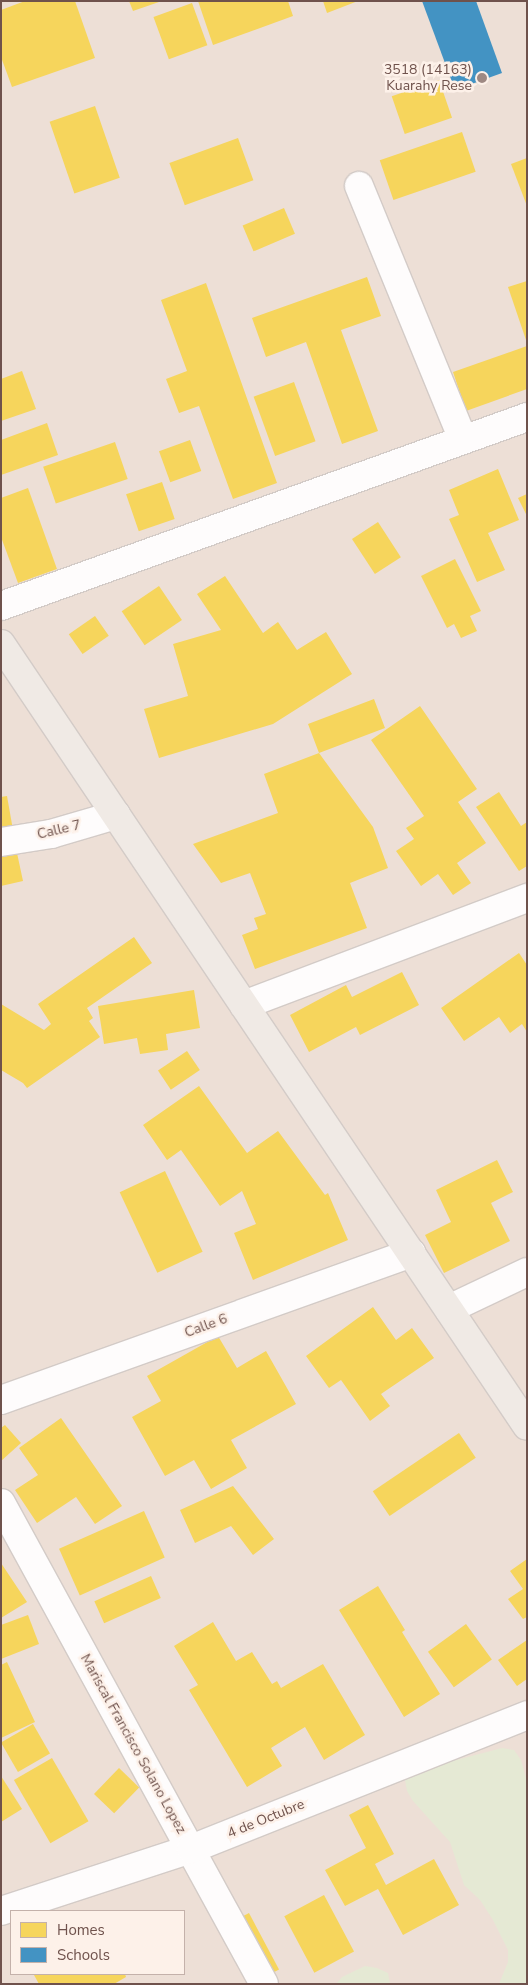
<!DOCTYPE html>
<html>
<head>
<meta charset="utf-8">
<style>
  body { margin:0 }
  #map { position:relative; width:528px; height:1985px; overflow:hidden; background:#f5eee8; font-family:"Nunito Sans",sans-serif }
  div>[style] { position:absolute }
  .residential>* { inset:0; background:#eddfd6 }
  .green>* { inset:0; background:#e5e9d4 }
  .homes>* { inset:0; background:#f6d55c; transform-origin:0 0 }
  .schools>* { inset:0; background:#4393c3 }
  .roads { filter:drop-shadow(1px 0 #d3cbc7) drop-shadow(-1px 0 #d3cbc7) drop-shadow(0 1px #d3cbc7) drop-shadow(0 -1px #d3cbc7) }
  .minor>* { height:28px; margin:-14px; padding:0 14px; transform-origin:14px; border-radius:14px; background:#fefcfc }
  .primary>* { height:28px; margin:-14px; padding:0 14px; transform-origin:14px; border-radius:14px; background:#f0eae5 }
  .dots>* { width:14px; height:14px; translate:-50% -50%; box-sizing:border-box; border:2px solid #fdf1e9; border-radius:50% }
  span { translate:-50% -50%; white-space:nowrap; text-align:center; line-height:1.15; -webkit-text-stroke:5px #fdf1e9; paint-order:stroke }
  .poi-label { font-size:14px; color:#6f524c }
  .right { translate:-100% -50%; text-align:right }
  .street-label { font-size:14px; color:#6f524c }
  .frame { position:absolute; inset:0; border:2px solid #6f524c; pointer-events:none }
  .legend { position:absolute; left:10px; top:1910px; width:175px; height:65px; box-sizing:border-box; background:#fdf1e9; border:1px solid #c4b1aa; margin:0; padding:6px 9px; list-style:none; font-size:15px; color:#6f524c }
  .legend li { display:flex; align-items:center; gap:10px; height:25px }
  .legend b { width:25px; border:1px solid #c4b1aa }
</style>
</head>
<body>
<div id="map">
  <div class="residential">
    <i style="clip-path:polygon(evenodd,1px 1px,527px 1px,527px 1984px,1px 1984px,1px 1px,11px 1911px,184px 1911px,184px 1974px,11px 1974px,11px 1911px)"></i>
  </div>
  <div class="green">
    <i style="clip-path:polygon(502px 1748px,514px 1750px,521px 1760px,527px 1782px,527px 1984px,499px 1984px,508px 1962px,508px 1950px,493px 1920px,480px 1900px,464px 1885px,450px 1842px,413px 1801px,407px 1791px,405px 1780px,411px 1770px,433px 1762px,445px 1763px)"></i>
    <i style="clip-path:polygon(365px 1966px,377px 1968px,388px 1973px,390px 1984px,336px 1984px,342px 1977px)"></i>
  </div>
  <div class="homes">
    <i style="clip-path:polygon(25px 1px,75px 1px,95px 58px,12px 87px,1px 57px,1px 10px)"></i>
    <i style="clip-path:polygon(129px 1px,159px 1px,159px 2px,133px 11px)"></i>
    <i style="clip-path:polygon(198px 1px,288px 1px,293px 16px,213px 45px)"></i>
    <i style="clip-path:polygon(323px 1px,358px 1px,327px 13px)"></i>
    <i style="left:192px;top:3px;width:45px;height:41px;rotate:70deg"></i>
    <i style="left:439px;top:80px;width:40px;height:50px;rotate:71deg"></i>
    <i style="left:95px;top:106px;width:76px;height:48px;rotate:71deg"></i>
    <i style="left:462px;top:132px;width:42px;height:87px;rotate:71deg"></i>
    <i style="left:238px;top:138px;width:45px;height:73px;rotate:70deg"></i>
    <i style="clip-path:polygon(527px 158px,527px 206px,511px 164px)"></i>
    <i style="left:284px;top:208px;width:28px;height:45px;rotate:67deg"></i>
    <i style="clip-path:polygon(367px 277px,381px 316px,341px 330px,378px 431px,342px 444px,306px 342px,266px 357px,252px 318px)"></i>
    <i style="clip-path:polygon(527px 281px,527px 340px,526px 340px,508px 287px)"></i>
    <i style="clip-path:polygon(206px 283px,277px 483px,233px 499px,199px 406px,179px 413px,166px 379px,187px 371px,161px 300px)"></i>
    <i style="clip-path:polygon(527px 346px,527px 389px,466px 411px,453px 372px)"></i>
    <i style="clip-path:polygon(22px 371px,36px 409px,1px 421px,1px 379px)"></i>
    <i style="left:294px;top:382px;width:63px;height:43px;rotate:70deg"></i>
    <i style="clip-path:polygon(47px 423px,58px 455px,1px 475px,1px 440px)"></i>
    <i style="left:190px;top:440px;width:33px;height:33px;rotate:70deg"></i>
    <i style="left:115px;top:442px;width:39px;height:76px;rotate:71deg"></i>
    <i style="clip-path:polygon(498px 469px,519px 520px,488px 533px,505px 570px,477px 582px,449px 519px,459px 515px,449px 490px)"></i>
    <i style="left:162px;top:482px;width:39px;height:38px;rotate:71deg"></i>
    <i style="clip-path:polygon(28px 488px,57px 569px,18px 583px,1px 537px,1px 498px)"></i>
    <i style="clip-path:polygon(527px 494px,527px 516px,518px 498px)"></i>
    <i style="left:378px;top:522px;width:42px;height:31px;rotate:57deg"></i>
    <i style="clip-path:polygon(455px 559px,481px 611px,470px 616px,477px 631px,461px 638px,454px 624px,447px 628px,421px 576px)"></i>
    <i style="clip-path:polygon(225px 576px,263px 633px,278px 622px,297px 650px,326px 632px,352px 674px,273px 724px,159px 758px,144px 709px,188px 696px,173px 644px,221px 630px,197px 594px)"></i>
    <i style="left:159px;top:586px;width:41px;height:45px;rotate:56deg"></i>
    <i style="left:95px;top:616px;width:24px;height:32px;rotate:55deg"></i>
    <i style="clip-path:polygon(374px 699px,385px 728px,319px 753px,373px 827px,388px 868px,350px 883px,367px 928px,255px 969px,242px 935px,258px 929px,254px 918px,266px 914px,250px 873px,221px 883px,193px 844px,278px 813px,264px 774px,319px 753px,308px 724px)"></i>
    <i style="clip-path:polygon(420px 706px,477px 789px,458px 802px,486px 843px,457px 863px,471px 883px,453px 895px,438px 874px,421px 886px,396px 851px,414px 839px,406px 828px,424px 816px,371px 740px)"></i>
    <i style="clip-path:polygon(499px 792px,521px 826px,527px 822px,527px 866px,519px 871px,476px 807px)"></i>
    <i style="clip-path:polygon(7px 796px,13px 830px,1px 832px,1px 797px)"></i>
    <i style="clip-path:polygon(17px 853px,23px 881px,1px 886px,1px 857px)"></i>
    <i style="clip-path:polygon(134px 937px,152px 963px,87px 1008px,93px 1018px,89px 1021px,100px 1037px,27px 1088px,23px 1083px,1px 1070px,1px 1004px,44px 1030px,51px 1024px,38px 1004px)"></i>
    <i style="clip-path:polygon(519px 953px,527px 965px,527px 1032px,522px 1024px,510px 1033px,499px 1017px,464px 1041px,441px 1008px)"></i>
    <i style="clip-path:polygon(402px 972px,419px 1005px,360px 1035px,356px 1027px,309px 1052px,290px 1015px,346px 985px,352px 997px)"></i>
    <i style="clip-path:polygon(194px 990px,200px 1028px,166px 1034px,168px 1050px,140px 1054px,137px 1038px,104px 1044px,98px 1006px)"></i>
    <i style="left:187px;top:1051px;width:23px;height:35px;rotate:56deg"></i>
    <i style="clip-path:polygon(199px 1086px,247px 1153px,278px 1131px,325px 1195px,328px 1193px,348px 1240px,253px 1280px,234px 1233px,256px 1224px,242px 1191px,220px 1206px,181px 1150px,167px 1160px,143px 1125px)"></i>
    <i style="clip-path:polygon(497px 1160px,513px 1192px,491px 1203px,510px 1241px,444px 1273px,425px 1235px,451px 1222px,436px 1190px)"></i>
    <i style="left:165px;top:1171px;width:89px;height:50px;rotate:65deg"></i>
    <i style="clip-path:polygon(373px 1307px,396px 1340px,412px 1328px,434px 1358px,381px 1394px,390px 1406px,370px 1421px,341px 1380px,329px 1388px,306px 1356px)"></i>
    <i style="clip-path:polygon(218px 1336px,237px 1368px,266px 1351px,296px 1404px,231px 1440px,247px 1468px,211px 1489px,194px 1460px,165px 1476px,132px 1417px,161px 1401px,147px 1376px)"></i>
    <i style="clip-path:polygon(61px 1418px,122px 1506px,95px 1524px,76px 1497px,37px 1523px,15px 1490px,38px 1475px,19px 1448px)"></i>
    <i style="clip-path:polygon(5px 1425px,21px 1443px,1px 1461px,1px 1428px)"></i>
    <i style="left:459px;top:1433px;width:30px;height:104px;rotate:56deg"></i>
    <i style="clip-path:polygon(233px 1486px,274px 1539px,253px 1555px,231px 1526px,195px 1543px,180px 1510px)"></i>
    <i style="left:144px;top:1511px;width:51px;height:93px;rotate:66deg"></i>
    <i style="clip-path:polygon(527px 1559px,527px 1617px,523px 1619px,508px 1599px,523px 1589px,510px 1571px)"></i>
    <i style="clip-path:polygon(1px 1563px,27px 1602px,1px 1618px)"></i>
    <i style="left:151px;top:1576px;width:24px;height:62px;rotate:66deg"></i>
    <i style="clip-path:polygon(378px 1586px,405px 1630px,402px 1632px,440px 1694px,404px 1717px,339px 1610px)"></i>
    <i style="clip-path:polygon(28px 1615px,39px 1644px,1px 1659px,1px 1625px)"></i>
    <i style="clip-path:polygon(213px 1622px,236px 1661px,252px 1652px,272px 1684px,277px 1681px,281px 1688px,323px 1664px,365px 1735px,324px 1760px,305px 1727px,271px 1748px,282px 1766px,247px 1787px,189px 1690px,198px 1685px,174px 1646px)"></i>
    <i style="left:466px;top:1624px;width:44px;height:47px;rotate:54deg"></i>
    <i style="clip-path:polygon(527px 1640px,527px 1679px,517px 1686px,498px 1660px)"></i>
    <i style="clip-path:polygon(7px 1662px,35px 1722px,1px 1738px,1px 1665px)"></i>
    <i style="left:33px;top:1724px;width:34px;height:37px;rotate:60deg"></i>
    <i style="left:52px;top:1758px;width:73px;height:44px;rotate:60deg"></i>
    <i style="left:119px;top:1768px;width:28px;height:36px;rotate:44deg"></i>
    <i style="clip-path:polygon(1px 1776px,22px 1809px,1px 1822px)"></i>
    <i style="clip-path:polygon(368px 1805px,394px 1854px,375px 1864px,386px 1885px,434px 1859px,459px 1905px,403px 1935px,378px 1889px,345px 1906px,325px 1870px,366px 1848px,349px 1815px)"></i>
    <i style="left:324px;top:1895px;width:64px;height:45px;rotate:62deg"></i>
    <i style="left:249px;top:1913px;width:64px;height:15px;rotate:62deg"></i>
    <i style="clip-path:polygon(37px 1974px,125px 1974px,126px 1977px,114px 1984px,39px 1984px,34px 1975px)"></i>
  </div>
  <div class="schools">
    <i style="clip-path:polygon(422px 1px,476px 1px,502px 73px,455px 90px)"></i>
  </div>
  <div class="roads">
    <div class="minor">
      <i style="left:359px;top:186px;width:274px;rotate:67.7deg"></i>
      <i style="left:1px;top:606px;width:559px;rotate:-19.76deg"></i>
      <i style="left:1px;top:842px;width:51px;rotate:-9.1deg"></i>
      <i style="left:51px;top:834px;width:68px;rotate:-16.3deg"></i>
      <i style="left:244px;top:1005px;width:303px;rotate:-20.7deg"></i>
      <i style="left:449px;top:1309px;width:86px;rotate:-25.4deg"></i>
      <i style="left:1px;top:1400px;width:436px;rotate:-19.7deg"></i>
      <i style="left:1px;top:1503px;width:548px;rotate:61.33deg"></i>
      <i style="left:1px;top:1911px;width:200px;rotate:-18.1deg"></i>
      <i style="left:191px;top:1849px;width:362px;rotate:-21.7deg"></i>
    </div>
    <div class="primary">
      <i style="left:1px;top:644px;width:942px;rotate:56.07deg"></i>
    </div>
  </div>
  <div class="dots">
    <i style="left:482px;top:78px;background:#9e8983"></i>
  </div>
  <div class="poi-label">
    <span class="right" style="left:472px;top:78px">3518 (14163)<br>Kuarahy Rese</span>
  </div>
  <div class="street-label">
    <span style="left:59px;top:830px;rotate:-13deg">Calle 7</span>
    <span style="left:206px;top:1326px;rotate:-20deg">Calle 6</span>
    <span style="left:133px;top:1744px;rotate:61deg">Mariscal Francisco Solano Lopez</span>
    <span style="left:266px;top:1819px;rotate:-22deg">4 de Octubre</span>
  </div>
  <div class="frame"></div>
  <ul class="legend">
  <li><b style="height:14px;background:#f6d55c"></b>Homes</li>
  <li><b style="height:14px;background:#4393c3"></b>Schools</li>
  </ul>
</div>
</body>
</html>
